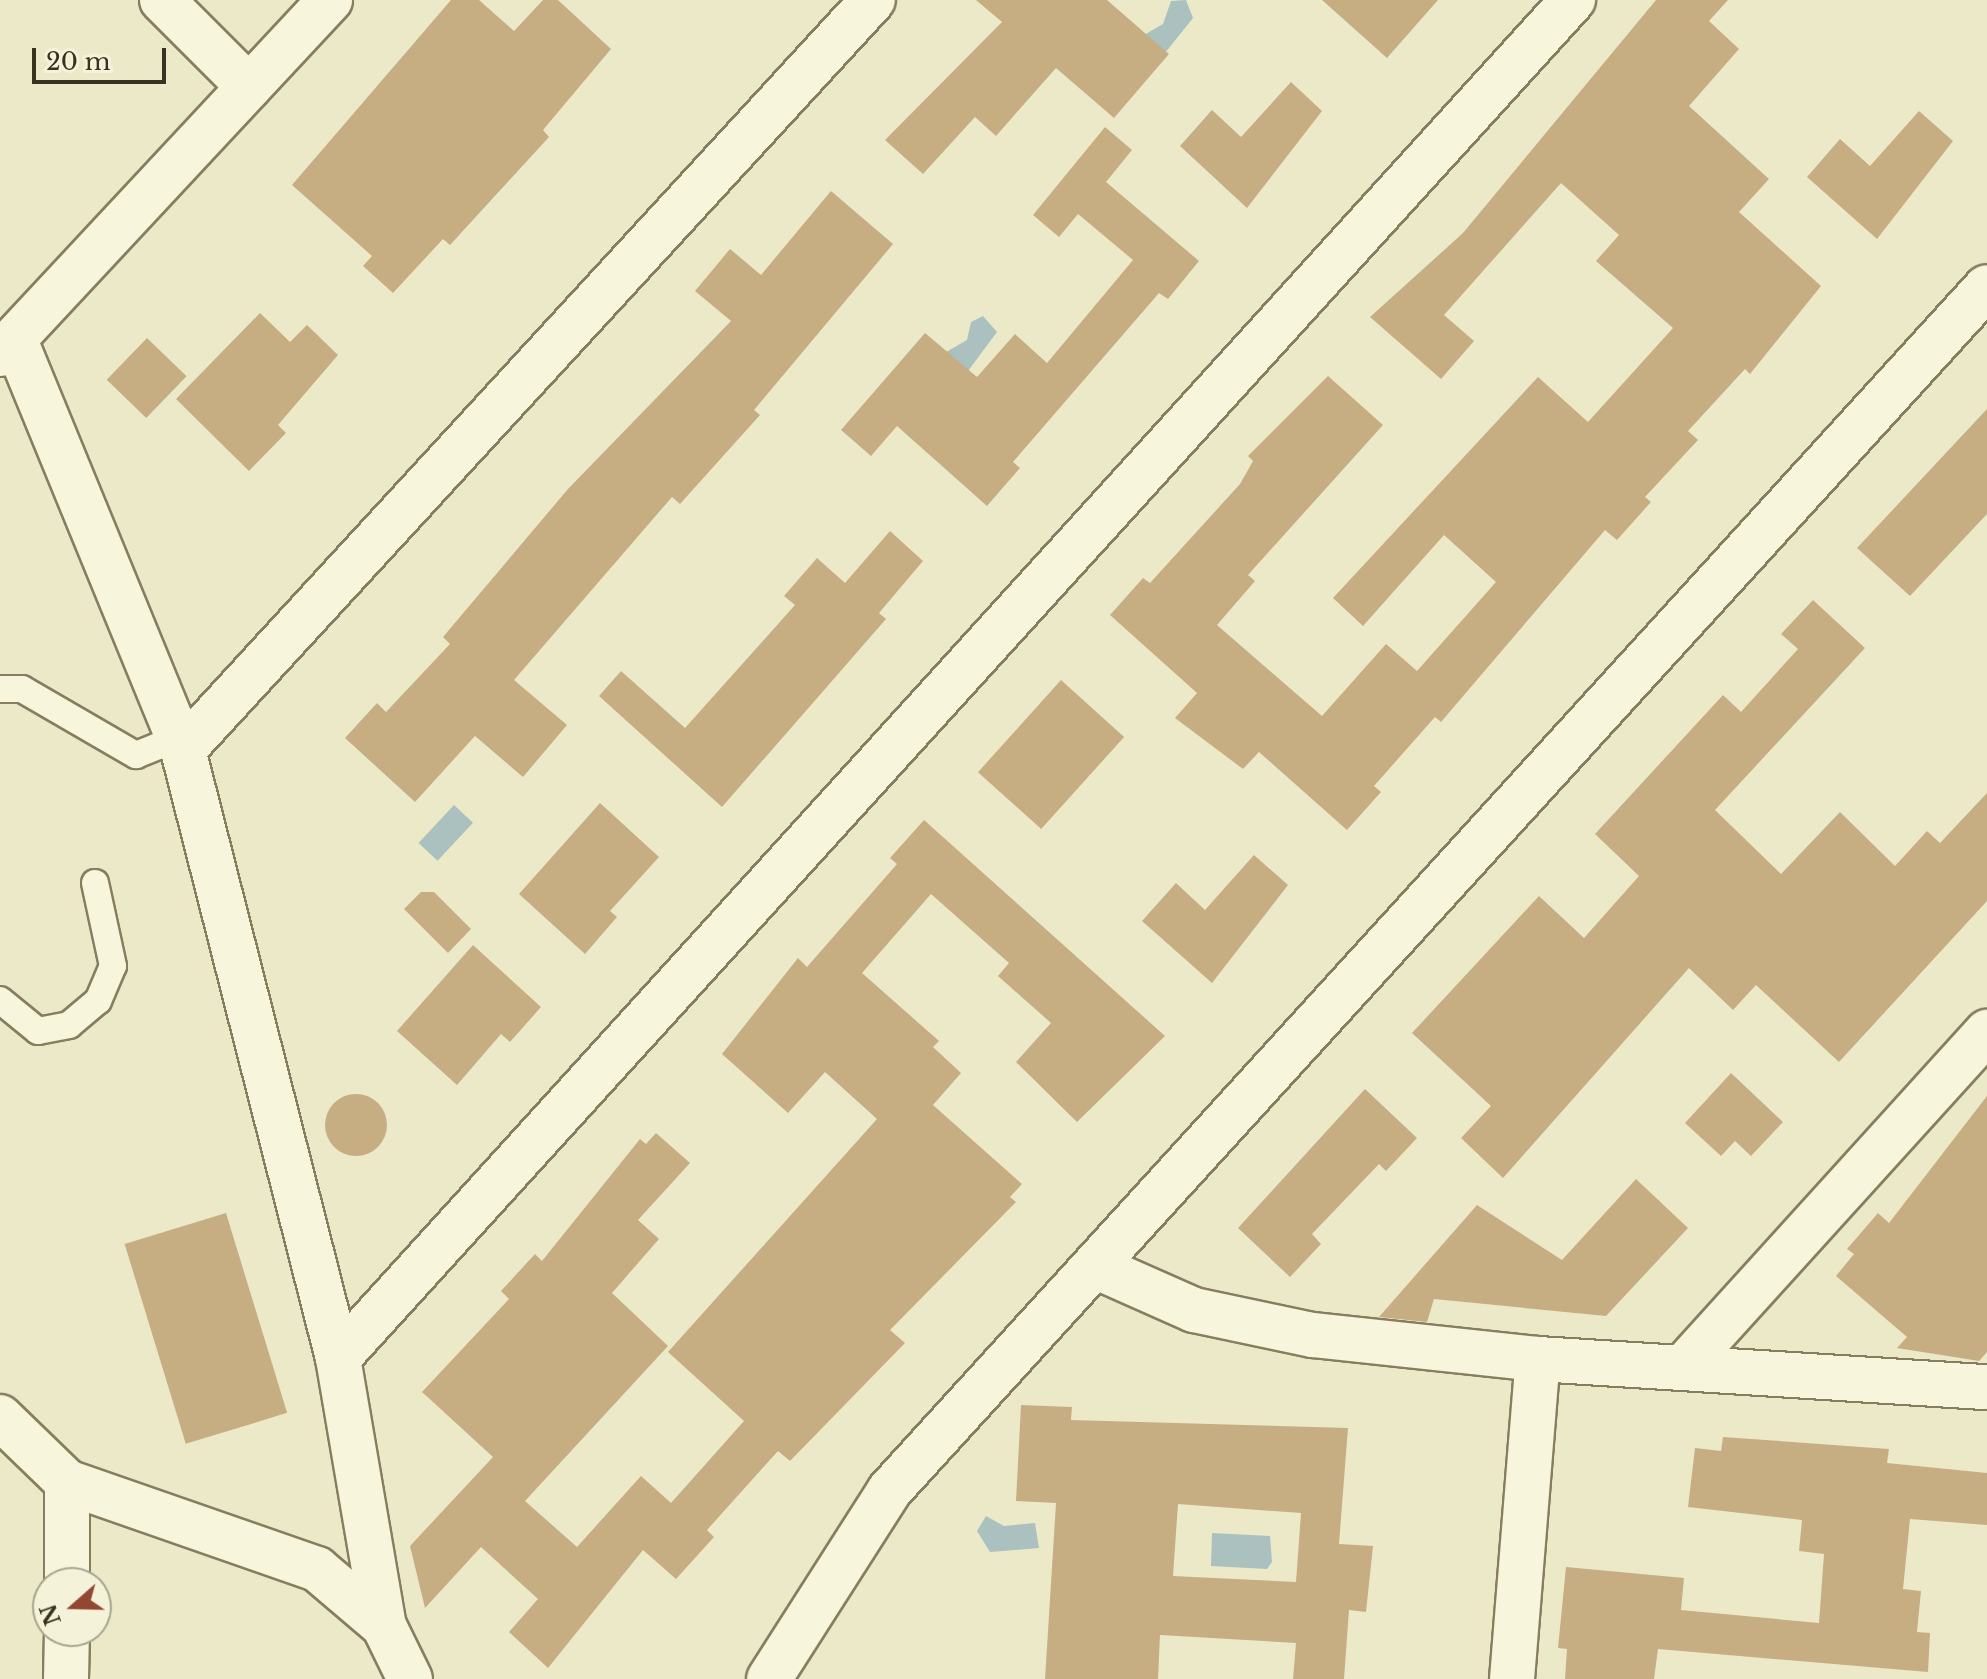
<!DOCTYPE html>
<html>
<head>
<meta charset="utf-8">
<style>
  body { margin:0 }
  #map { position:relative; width:1987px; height:1679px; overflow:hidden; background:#ece9c9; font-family:"Libre Baskerville",serif }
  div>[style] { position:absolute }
  .water>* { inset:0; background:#aac1bf; transform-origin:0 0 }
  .building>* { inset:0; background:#c7ae82; transform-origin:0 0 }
  .round { border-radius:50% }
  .roads { filter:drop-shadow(2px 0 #877d5f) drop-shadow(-2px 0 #877d5f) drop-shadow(0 2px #877d5f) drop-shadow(0 -2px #877d5f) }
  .lane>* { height:26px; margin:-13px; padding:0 13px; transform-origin:13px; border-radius:13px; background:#f7f5dc }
  .street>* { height:44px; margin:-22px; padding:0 22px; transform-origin:22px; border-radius:22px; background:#f7f5dc }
  .secondary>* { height:44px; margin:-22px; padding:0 22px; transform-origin:22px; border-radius:22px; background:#f7f5dc }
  span { translate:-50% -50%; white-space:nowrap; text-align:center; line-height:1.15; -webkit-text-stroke:7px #f4f2d9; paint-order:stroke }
  .north { position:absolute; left:32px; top:1567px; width:80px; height:80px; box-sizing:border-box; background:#f4f2d9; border:2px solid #a9a58f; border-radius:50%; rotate:250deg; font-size:22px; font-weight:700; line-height:32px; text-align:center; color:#393221 }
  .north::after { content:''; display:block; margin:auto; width:28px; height:36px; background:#924733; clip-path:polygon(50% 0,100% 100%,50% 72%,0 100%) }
  .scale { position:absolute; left:32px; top:48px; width:134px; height:36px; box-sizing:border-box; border:4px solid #393221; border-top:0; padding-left:10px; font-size:24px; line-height:28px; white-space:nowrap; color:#393221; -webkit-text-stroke:6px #f4f2d9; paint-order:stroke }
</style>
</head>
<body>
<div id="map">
  <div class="water">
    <i style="clip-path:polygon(1186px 0,1193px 18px,1165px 53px,1144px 35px,1163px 24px,1171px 1px)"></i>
    <i style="clip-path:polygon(983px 316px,997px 332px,968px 371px,946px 352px,967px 340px,971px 322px)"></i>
    <i style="left:454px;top:805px;width:26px;height:52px;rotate:43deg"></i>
    <i style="clip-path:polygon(986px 1516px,1004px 1526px,1035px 1523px,1039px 1548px,990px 1552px,977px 1531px)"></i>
    <i style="clip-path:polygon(1212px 1533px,1270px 1536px,1272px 1562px,1267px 1569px,1211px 1566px)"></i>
  </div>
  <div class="building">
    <i style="clip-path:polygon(451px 0,479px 0,514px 31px,543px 0,558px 0,611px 49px,543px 130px,549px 137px,450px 245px,443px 239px,393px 293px,363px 266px,372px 256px,292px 185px)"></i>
    <i style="clip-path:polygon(976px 0,1107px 0,1169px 54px,1114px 118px,1056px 68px,996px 136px,975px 117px,923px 174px,885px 140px,1002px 22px)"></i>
    <i style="clip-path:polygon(1322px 0,1438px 0,1387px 58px)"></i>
    <i style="clip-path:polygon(1656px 0,1728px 0,1709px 21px,1739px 49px,1689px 106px,1769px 179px,1739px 212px,1821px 286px,1750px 374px,1745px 369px,1688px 431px,1698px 440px,1645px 497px,1651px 502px,1617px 540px,1605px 530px,1441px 722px,1435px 717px,1374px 786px,1381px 792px,1347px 830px,1259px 752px,1243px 769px,1175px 718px,1197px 693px,1110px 615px,1143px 578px,1150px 583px,1240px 484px,1253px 461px,1248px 456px,1328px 376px,1383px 425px,1248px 575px,1255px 581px,1217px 625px,1322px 716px,1386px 644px,1417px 671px,1496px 582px,1444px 535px,1363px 626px,1333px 598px,1538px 377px,1588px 422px,1673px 328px,1596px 261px,1619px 235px,1561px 183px,1444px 315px,1474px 341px,1441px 379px,1370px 317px,1463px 233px)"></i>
    <i style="clip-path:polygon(1291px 82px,1322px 111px,1247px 208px,1180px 146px,1212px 110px,1241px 137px)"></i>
    <i style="clip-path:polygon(1919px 111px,1953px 141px,1877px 239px,1807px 177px,1840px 139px,1870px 166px)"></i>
    <i style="clip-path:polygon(1105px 127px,1132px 150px,1106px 182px,1199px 261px,1168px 299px,1159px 293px,1013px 462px,1020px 468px,987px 506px,897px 426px,871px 456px,841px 430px,925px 333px,977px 377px,1015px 334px,1047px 363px,1133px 260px,1078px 214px,1059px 237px,1033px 215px)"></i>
    <i style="clip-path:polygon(831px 191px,893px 244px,754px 410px,760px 415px,680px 504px,672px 497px,514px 680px,567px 725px,523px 777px,475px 736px,415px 802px,345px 738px,377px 703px,386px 712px,450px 644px,443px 637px,568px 489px,731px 321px,695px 291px,730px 249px,761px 275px)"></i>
    <i style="clip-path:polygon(260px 313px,290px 342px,307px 325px,338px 355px,278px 425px,286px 433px,249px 471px,176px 399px)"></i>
    <i style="left:147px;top:338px;width:55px;height:58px;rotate:44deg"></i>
    <i style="clip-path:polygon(1987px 409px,1987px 514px,1910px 596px,1857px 548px)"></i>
    <i style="clip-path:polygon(890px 531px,923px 561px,879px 613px,886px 619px,722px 807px,599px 696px,621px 671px,685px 728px,795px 605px,784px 596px,817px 558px,845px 583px)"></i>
    <i style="clip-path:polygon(1813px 600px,1865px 648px,1715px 810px,1781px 874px,1840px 812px,1895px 866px,1927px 831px,1940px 843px,1987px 793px,1987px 901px,1839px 1062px,1756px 985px,1733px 1010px,1689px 968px,1503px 1178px,1461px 1138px,1491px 1106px,1412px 1033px,1539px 896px,1584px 938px,1639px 876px,1595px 834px,1723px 695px,1741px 712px,1798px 649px,1781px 634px)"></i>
    <i style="left:1061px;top:680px;width:85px;height:124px;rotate:42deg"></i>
    <i style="clip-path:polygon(600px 803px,659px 857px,610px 911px,617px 917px,585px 954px,519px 894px)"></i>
    <i style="clip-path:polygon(924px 820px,1165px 1036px,1077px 1122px,1016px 1062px,1051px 1023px,998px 976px,1009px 963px,931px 894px,862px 973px,939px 1041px,933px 1047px,961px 1073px,933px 1105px,1022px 1184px,1010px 1197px,1016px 1202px,890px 1330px,905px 1343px,790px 1461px,778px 1451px,707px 1530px,714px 1537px,676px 1579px,643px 1550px,548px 1668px,509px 1632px,538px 1599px,481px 1547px,425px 1608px,410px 1546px,493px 1457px,422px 1392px,509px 1299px,501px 1291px,535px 1254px,542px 1261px,640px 1139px,646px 1144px,656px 1133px,690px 1163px,638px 1220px,659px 1239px,612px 1293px,668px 1346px,525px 1501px,577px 1547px,641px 1476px,671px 1503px,744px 1421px,668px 1352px,877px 1119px,825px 1072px,788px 1113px,722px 1054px,798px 958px,807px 967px,897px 864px,890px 858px)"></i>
    <i style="clip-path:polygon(1254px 855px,1288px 885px,1212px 983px,1142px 921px,1176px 883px,1205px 910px)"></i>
    <i style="clip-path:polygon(421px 892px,434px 892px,471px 929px,448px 953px,404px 909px)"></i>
    <i style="clip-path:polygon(473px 945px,541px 1007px,510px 1042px,501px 1034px,457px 1085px,397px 1031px)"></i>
    <i style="clip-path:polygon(1731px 1073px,1783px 1122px,1751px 1156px,1735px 1141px,1721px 1156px,1685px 1123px)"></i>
    <i style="clip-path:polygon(1365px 1089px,1417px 1138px,1386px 1171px,1379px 1164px,1312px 1234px,1321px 1244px,1290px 1277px,1238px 1228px)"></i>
    <i class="round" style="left:325px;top:1094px;width:62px;height:62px"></i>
    <i style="clip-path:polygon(1987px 1096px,1987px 1352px,1979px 1361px,1897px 1348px,1907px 1337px,1836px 1276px,1854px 1254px,1847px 1249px,1878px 1213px,1889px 1223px)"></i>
    <i style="clip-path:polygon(1636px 1179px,1688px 1228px,1606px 1316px,1434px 1299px,1427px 1322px,1379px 1317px,1477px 1205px,1562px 1260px)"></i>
    <i style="left:226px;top:1213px;width:209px;height:106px;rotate:73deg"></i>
    <i style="clip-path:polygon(evenodd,1021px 1405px,1072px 1407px,1071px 1420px,1348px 1428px,1339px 1544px,1373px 1546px,1366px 1612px,1349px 1610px,1344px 1679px,1293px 1679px,1296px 1643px,1160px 1635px,1158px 1679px,1045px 1679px,1056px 1503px,1016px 1501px,1021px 1405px,1178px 1504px,1301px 1513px,1296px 1582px,1173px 1576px,1178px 1504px)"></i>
    <i style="clip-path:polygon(1723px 1437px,1889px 1449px,1887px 1463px,1987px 1473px,1987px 1525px,1910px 1519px,1903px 1589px,1921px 1591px,1917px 1632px,1930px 1633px,1928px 1672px,1658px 1649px,1654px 1679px,1565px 1679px,1567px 1649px,1558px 1648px,1566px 1567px,1684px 1578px,1681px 1610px,1819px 1623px,1824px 1554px,1799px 1551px,1802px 1520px,1688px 1507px,1695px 1448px,1721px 1451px)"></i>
  </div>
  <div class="roads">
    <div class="lane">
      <i style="left:0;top:689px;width:22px"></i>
      <i style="left:22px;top:689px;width:132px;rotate:30.1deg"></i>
      <i style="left:136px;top:755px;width:45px;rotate:-22deg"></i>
      <i style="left:0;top:1000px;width:49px;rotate:39.2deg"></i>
      <i style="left:38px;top:1031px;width:32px;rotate:-11deg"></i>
      <i style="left:69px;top:1025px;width:38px;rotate:-40deg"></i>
      <i style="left:98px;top:1001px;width:38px;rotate:-67deg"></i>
      <i style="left:113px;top:966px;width:85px;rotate:-102.2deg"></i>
    </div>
    <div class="street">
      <i style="left:162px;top:0;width:123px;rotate:45deg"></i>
      <i style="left:15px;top:340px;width:443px;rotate:67.7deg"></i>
      <i style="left:183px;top:750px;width:627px;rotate:75.7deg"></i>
      <i style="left:338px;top:1358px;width:272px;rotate:80.3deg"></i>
      <i style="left:0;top:354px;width:484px;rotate:-47deg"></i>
      <i style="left:183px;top:750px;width:1019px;rotate:-47.39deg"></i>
      <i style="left:1099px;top:1268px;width:104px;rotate:23.9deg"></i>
      <i style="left:1194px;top:1310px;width:122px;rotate:11.9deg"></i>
      <i style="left:1313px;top:1335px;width:226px;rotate:6.1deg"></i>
      <i style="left:1538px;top:1359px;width:450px;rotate:3.6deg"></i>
      <i style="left:338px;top:1358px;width:1836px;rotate:-47.72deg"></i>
      <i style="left:1685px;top:1365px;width:450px;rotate:-47.8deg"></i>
      <i style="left:67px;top:1583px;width:101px;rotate:-90deg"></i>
      <i style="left:66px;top:1679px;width:48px;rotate:-88.8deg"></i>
      <i style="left:769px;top:1679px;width:223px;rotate:-57.4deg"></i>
      <i style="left:889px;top:1491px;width:1629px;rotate:-47.64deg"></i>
      <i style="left:1512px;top:1679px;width:321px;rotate:-85.4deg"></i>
    </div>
    <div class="secondary">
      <i style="left:0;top:1417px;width:93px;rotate:44.1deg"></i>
      <i style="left:67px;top:1482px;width:265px;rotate:19.2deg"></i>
      <i style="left:317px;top:1569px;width:88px;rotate:40.4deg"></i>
      <i style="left:384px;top:1626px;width:59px;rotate:63.9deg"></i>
    </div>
  </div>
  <div class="north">N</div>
  <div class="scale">20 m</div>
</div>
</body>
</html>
